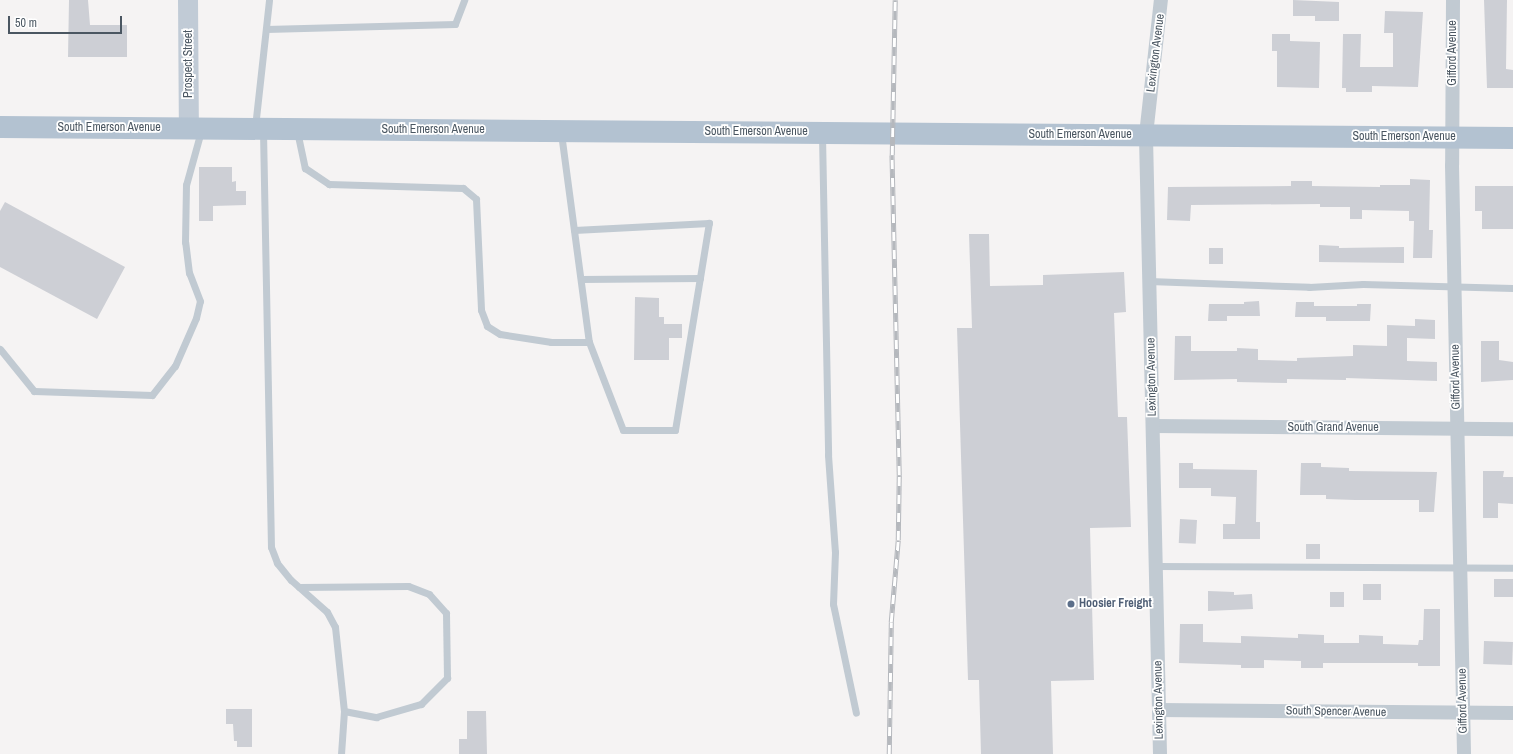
<!DOCTYPE html>
<html>
<head>
<meta charset="utf-8">
<style>
  body { margin:0 }
  #map { position:relative; width:1513px; height:754px; overflow:hidden; background:#f5f3f3; font-family:"Archivo Narrow",sans-serif }
  div>[style] { position:absolute }
  .building>* { inset:0; background:#cdcfd5; transform-origin:0 0 }
  .lane>* { height:7px; margin:-3.5px; padding:0 3.5px; transform-origin:3.5px; border-radius:3.5px; background:#c1cad2 }
  .street>* { height:14px; margin:-7px; padding:0 7px; transform-origin:7px; border-radius:7px; background:#c1cad2 }
  .secondary>* { height:20px; margin:-10px; padding:0 10px; transform-origin:10px; border-radius:10px; background:#c1cbd6 }
  .primary>* { height:22px; margin:-11px; padding:0 11px; transform-origin:11px; border-radius:11px; background:#b3c2d1 }
  .rail>* { height:4.5px; margin-top:-2.25px; transform-origin:0; background:repeating-linear-gradient(90deg,#fff 0 9px,#b5b8bd 0 18px); box-sizing:border-box; border-block:1px solid #b5b8bd }
  .dots>* { width:11px; height:11px; translate:-50% -50%; box-sizing:border-box; border:2px solid #fff; border-radius:50% }
  span { translate:-50% -50%; white-space:nowrap; text-align:center; line-height:1.15; -webkit-text-stroke:3.5px #fff; paint-order:stroke }
  .street-label { font-size:12px; color:#4a5661 }
  .service-label { font-size:12px; color:#4e5e75; font-weight:700 }
  .left { translate:0 -50%; text-align:left }
  .scale { position:absolute; left:8px; top:16px; width:114px; height:18px; box-sizing:border-box; border:2px solid #4a5661; border-top:0; padding-left:5px; font-size:12px; line-height:14px; white-space:nowrap; color:#4a5661; -webkit-text-stroke:3px #fff; paint-order:stroke }
</style>
</head>
<body>
<div id="map">
  <div class="building">
    <i style="clip-path:polygon(69px 0,88px 0,90px 25px,127px 25px,127px 57px,68px 57px)"></i>
    <i style="clip-path:polygon(1293px 0,1339px 2px,1339px 21px,1315px 21px,1315px 16px,1293px 16px)"></i>
    <i style="clip-path:polygon(1484px 0,1507px 0,1506px 69px,1513px 70px,1513px 88px,1487px 88px)"></i>
    <i style="clip-path:polygon(1385px 11px,1423px 12px,1418px 87px,1372px 86px,1372px 92px,1346px 92px,1346px 88px,1342px 88px,1343px 34px,1361px 34px,1360px 67px,1393px 67px,1393px 33px,1384px 33px)"></i>
    <i style="clip-path:polygon(1272px 34px,1290px 34px,1290px 41px,1320px 42px,1319px 88px,1277px 87px,1277px 51px,1272px 51px)"></i>
    <i style="clip-path:polygon(199px 167px,232px 167px,232px 182px,236px 181px,236px 191px,246px 191px,246px 205px,213px 206px,213px 221px,199px 221px)"></i>
    <i style="clip-path:polygon(1410px 179px,1430px 180px,1429px 230px,1433px 230px,1432px 258px,1413px 258px,1414px 221px,1409px 221px,1409px 211px,1362px 210px,1362px 219px,1350px 219px,1350px 207px,1320px 207px,1320px 204px,1191px 205px,1190px 221px,1167px 220px,1168px 187px,1291px 186px,1291px 181px,1312px 181px,1312px 186px,1380px 187px,1380px 185px,1410px 185px)"></i>
    <i style="clip-path:polygon(1475px 186px,1513px 186px,1513px 229px,1482px 229px,1482px 211px,1475px 211px)"></i>
    <i style="clip-path:polygon(5px 202px,125px 267px,97px 319px,0 267px,0 211px)"></i>
    <i style="clip-path:polygon(969px 234px,989px 234px,990px 286px,1043px 285px,1043px 275px,1124px 272px,1126px 312px,1114px 313px,1118px 417px,1127px 417px,1131px 527px,1090px 528px,1094px 680px,1051px 681px,1053px 754px,981px 754px,979px 680px,968px 680px,957px 328px,972px 328px)"></i>
    <i style="clip-path:polygon(1319px 245px,1339px 246px,1339px 248px,1404px 247px,1404px 263px,1319px 262px)"></i>
    <i style="left:1209px;top:248px;width:14px;height:16px"></i>
    <i style="clip-path:polygon(635px 297px,659px 298px,659px 317px,664px 317px,664px 324px,682px 324px,682px 338px,669px 338px,669px 360px,634px 360px)"></i>
    <i style="clip-path:polygon(1259px 301px,1260px 316px,1227px 316px,1227px 321px,1208px 321px,1209px 304px,1244px 304px,1244px 302px)"></i>
    <i style="clip-path:polygon(1296px 302px,1314px 302px,1314px 306px,1357px 306px,1357px 304px,1371px 304px,1370px 321px,1326px 321px,1326px 317px,1295px 317px)"></i>
    <i style="clip-path:polygon(1415px 319px,1435px 320px,1435px 339px,1407px 338px,1407px 361px,1437px 362px,1437px 381px,1346px 378px,1346px 380px,1287px 379px,1287px 383px,1237px 382px,1237px 379px,1174px 380px,1175px 336px,1191px 336px,1191px 351px,1237px 351px,1237px 348px,1258px 349px,1258px 360px,1297px 361px,1297px 358px,1353px 356px,1353px 345px,1387px 346px,1387px 325px,1415px 326px)"></i>
    <i style="clip-path:polygon(1481px 341px,1499px 341px,1499px 360px,1513px 362px,1513px 380px,1481px 382px)"></i>
    <i style="clip-path:polygon(1179px 463px,1193px 463px,1193px 469px,1257px 470px,1256px 522px,1260px 522px,1260px 539px,1223px 539px,1223px 524px,1235px 524px,1236px 497px,1211px 496px,1211px 488px,1179px 488px)"></i>
    <i style="clip-path:polygon(1301px 463px,1321px 463px,1321px 467px,1349px 468px,1349px 471px,1437px 472px,1434px 512px,1419px 512px,1419px 500px,1355px 500px,1326px 499px,1326px 495px,1300px 495px)"></i>
    <i style="clip-path:polygon(1483px 471px,1504px 471px,1503px 477px,1513px 477px,1513px 504px,1498px 503px,1498px 518px,1483px 518px)"></i>
    <i style="left:1180px;top:519px;width:17px;height:24px;rotate:3deg"></i>
    <i style="left:1306px;top:544px;width:14px;height:15px"></i>
    <i style="left:1513px;top:579px;width:18px;height:19px;rotate:90deg"></i>
    <i style="left:1363px;top:584px;width:18px;height:16px"></i>
    <i style="clip-path:polygon(1208px 591px,1234px 592px,1234px 595px,1252px 594px,1253px 609px,1208px 611px)"></i>
    <i style="left:1330px;top:592px;width:14px;height:15px"></i>
    <i style="clip-path:polygon(1424px 609px,1440px 609px,1440px 666px,1418px 666px,1418px 663px,1323px 663px,1323px 668px,1301px 668px,1301px 661px,1264px 660px,1264px 668px,1241px 668px,1241px 665px,1179px 663px,1180px 624px,1203px 624px,1203px 642px,1241px 643px,1241px 636px,1298px 638px,1298px 634px,1324px 635px,1324px 643px,1359px 643px,1359px 635px,1383px 636px,1383px 644px,1418px 645px,1419px 640px,1423px 640px)"></i>
    <i style="left:1484px;top:641px;width:29px;height:23px;rotate:2deg"></i>
    <i style="clip-path:polygon(226px 709px,252px 709px,252px 747px,237px 747px,237px 741px,234px 741px,233px 724px,226px 724px)"></i>
    <i style="clip-path:polygon(467px 711px,486px 711px,487px 754px,459px 754px,459px 739px,467px 739px)"></i>
  </div>
  <div class="lane">
    <i style="left:266px;top:29px;width:189px;rotate:-1.5deg"></i>
    <i style="left:455px;top:24px;width:26px;rotate:-69deg"></i>
    <i style="left:255px;top:127px;width:128px;rotate:-83.7deg"></i>
    <i style="left:263px;top:131px;width:416px;rotate:88.9deg"></i>
    <i style="left:271px;top:547px;width:17px;rotate:69deg"></i>
    <i style="left:277px;top:563px;width:22px;rotate:51deg"></i>
    <i style="left:291px;top:580px;width:48px;rotate:41.6deg"></i>
    <i style="left:327px;top:612px;width:17px;rotate:62deg"></i>
    <i style="left:335px;top:627px;width:84px;rotate:83.9deg"></i>
    <i style="left:344px;top:711px;width:33px;rotate:11deg"></i>
    <i style="left:376px;top:717px;width:47px;rotate:-16.1deg"></i>
    <i style="left:421px;top:704px;width:37px;rotate:-45deg"></i>
    <i style="left:447px;top:678px;width:65px;rotate:-90.9deg"></i>
    <i style="left:446px;top:613px;width:25px;rotate:-132deg"></i>
    <i style="left:429px;top:594px;width:22px;rotate:-159deg"></i>
    <i style="left:408px;top:586px;width:109px;rotate:179.5deg"></i>
    <i style="left:297px;top:131px;width:38px;rotate:78deg"></i>
    <i style="left:305px;top:168px;width:29px;rotate:34deg"></i>
    <i style="left:329px;top:184px;width:134px;rotate:1.7deg"></i>
    <i style="left:463px;top:188px;width:17px;rotate:40deg"></i>
    <i style="left:476px;top:199px;width:111px;rotate:87.4deg"></i>
    <i style="left:481px;top:310px;width:17px;rotate:69deg"></i>
    <i style="left:487px;top:326px;width:15px;rotate:32deg"></i>
    <i style="left:500px;top:334px;width:52px;rotate:8.9deg"></i>
    <i style="left:551px;top:342px;width:38px"></i>
    <i style="left:589px;top:342px;width:94px;rotate:68.9deg"></i>
    <i style="left:623px;top:430px;width:52px"></i>
    <i style="left:675px;top:430px;width:210px;rotate:-80.7deg"></i>
    <i style="left:709px;top:223px;width:135px;rotate:177deg"></i>
    <i style="left:561px;top:133px;width:211px;rotate:82.4deg"></i>
    <i style="left:822px;top:135px;width:320px;rotate:88.9deg"></i>
    <i style="left:828px;top:455px;width:97px;rotate:85.9deg"></i>
    <i style="left:835px;top:552px;width:52px;rotate:92.2deg"></i>
    <i style="left:833px;top:604px;width:111px;rotate:78.1deg"></i>
    <i style="left:581px;top:279px;width:119px;rotate:-0.5deg"></i>
    <i style="left:1149px;top:281px;width:160px;rotate:2.1deg"></i>
    <i style="left:1309px;top:287px;width:54px;rotate:-3.2deg"></i>
    <i style="left:1363px;top:284px;width:150px;rotate:1.5deg"></i>
    <i style="left:0;top:349px;width:54px;rotate:51deg"></i>
    <i style="left:34px;top:391px;width:118px;rotate:1.9deg"></i>
    <i style="left:152px;top:395px;width:37px;rotate:-52deg"></i>
    <i style="left:175px;top:366px;width:52px;rotate:-66.4deg"></i>
    <i style="left:196px;top:318px;width:17px;rotate:-77deg"></i>
    <i style="left:200px;top:301px;width:30px;rotate:-111deg"></i>
    <i style="left:189px;top:273px;width:31px;rotate:-97deg"></i>
    <i style="left:185px;top:242px;width:57px;rotate:-89deg"></i>
    <i style="left:186px;top:185px;width:56px;rotate:-74.5deg"></i>
    <i style="left:1156px;top:566px;width:357px;rotate:0.3deg"></i>
    <i style="left:341px;top:754px;width:43px;rotate:-86deg"></i>
  </div>
  <div class="street">
    <i style="left:1453px;top:0;width:165px;rotate:90.3deg"></i>
    <i style="left:1452px;top:165px;width:589px;rotate:88.83deg"></i>
    <i style="left:1153px;top:426px;width:360px;rotate:0.5deg"></i>
    <i style="left:1159px;top:710px;width:354px;rotate:0.5deg"></i>
    <i style="left:1160px;top:754px;width:619px;rotate:-91.3deg"></i>
    <i style="left:1146px;top:135px;width:136px;rotate:-83.7deg"></i>
  </div>
  <div class="secondary">
    <i style="left:188px;top:0;width:128px;rotate:89.6deg"></i>
  </div>
  <div class="primary">
    <i style="left:0;top:127px;width:1513px;rotate:0.42deg"></i>
  </div>
  <div class="rail">
    <i style="left:889px;top:754px;width:132px;rotate:-89.1deg"></i>
    <i style="left:891px;top:622px;width:82px;rotate:-85.1deg"></i>
    <i style="left:898px;top:540px;width:65px;rotate:-89.1deg"></i>
    <i style="left:899px;top:475px;width:320px;rotate:-91.3deg"></i>
    <i style="left:892px;top:155px;width:155px;rotate:-88.9deg"></i>
  </div>
  <div class="dots">
    <i style="left:1071px;top:604px;background:#5c6f8a"></i>
  </div>
  <div class="street-label">
    <span style="left:1156px;top:53px;rotate:-83deg">Lexington Avenue</span>
    <span style="left:1453px;top:53px;rotate:-90deg">Gifford Avenue</span>
    <span style="left:189px;top:64px;rotate:-90deg">Prospect Street</span>
    <span style="left:109px;top:128px">South Emerson Avenue</span>
    <span style="left:433px;top:130px">South Emerson Avenue</span>
    <span style="left:756px;top:132px">South Emerson Avenue</span>
    <span style="left:1080px;top:135px">South Emerson Avenue</span>
    <span style="left:1404px;top:137px">South Emerson Avenue</span>
    <span style="left:1152px;top:377px;rotate:-91deg">Lexington Avenue</span>
    <span style="left:1456px;top:377px;rotate:-91deg">Gifford Avenue</span>
    <span style="left:1333px;top:428px">South Grand Avenue</span>
    <span style="left:1159px;top:700px;rotate:-91deg">Lexington Avenue</span>
    <span style="left:1463px;top:701px;rotate:-91deg">Gifford Avenue</span>
    <span style="left:1336px;top:712px;rotate:1deg">South Spencer Avenue</span>
  </div>
  <div class="service-label">
    <span class="left" style="left:1079px;top:604px">Hoosier Freight</span>
  </div>
  <div class="scale">50 m</div>
</div>
</body>
</html>
